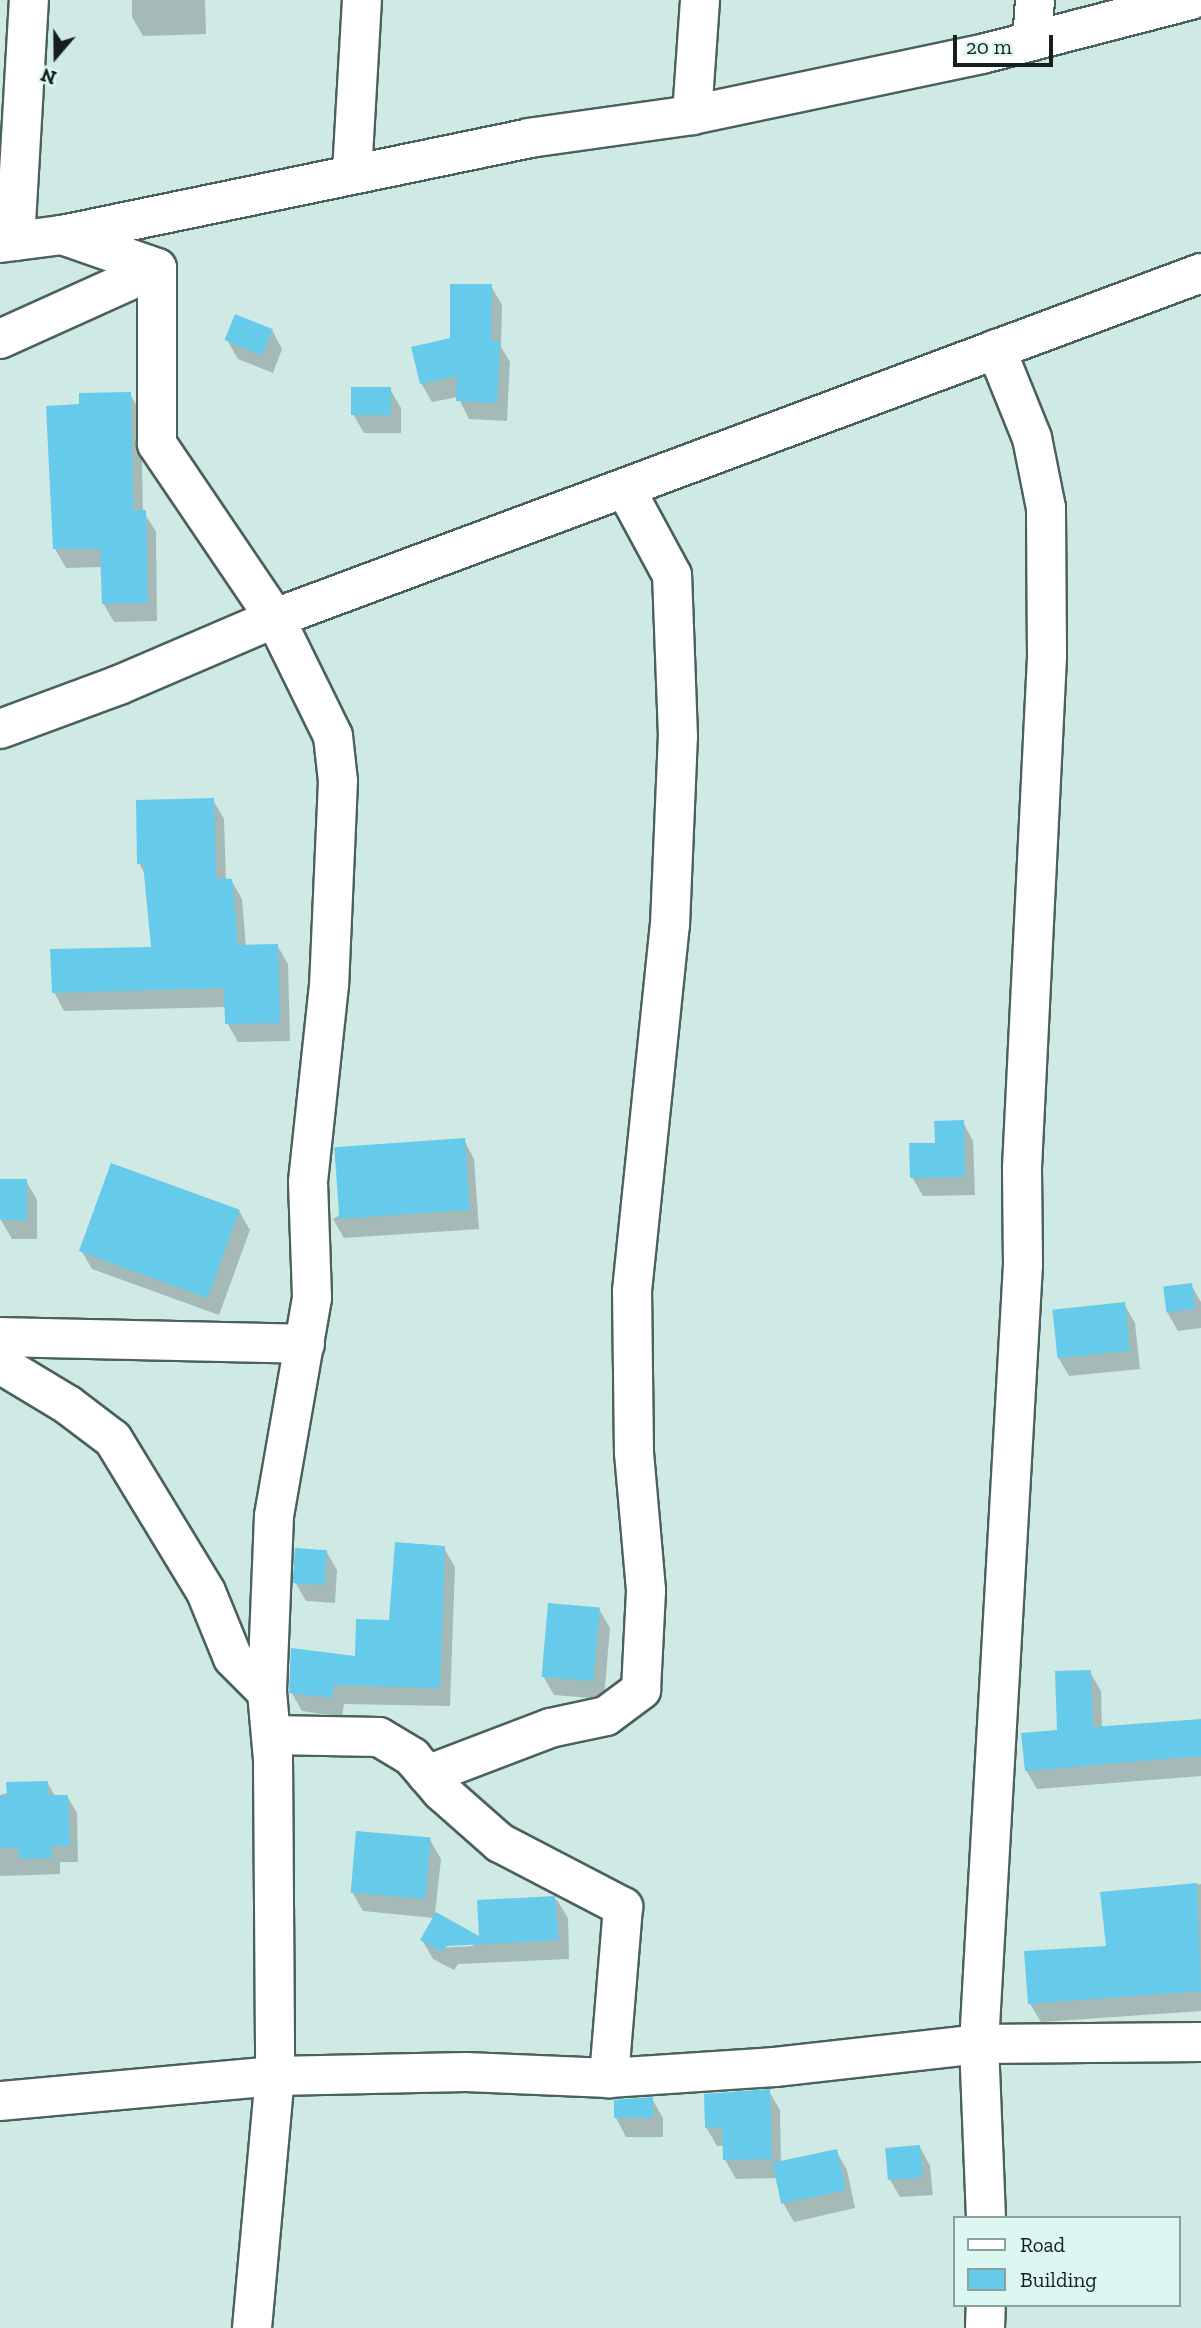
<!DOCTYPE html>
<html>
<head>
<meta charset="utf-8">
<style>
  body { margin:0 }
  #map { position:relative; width:1201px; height:2328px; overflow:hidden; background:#cfe9e5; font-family:"Zilla Slab",serif }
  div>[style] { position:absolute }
  .shadow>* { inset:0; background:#0003 }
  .building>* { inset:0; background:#66cbea; transform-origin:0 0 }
  .roads { filter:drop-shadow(2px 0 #4a615e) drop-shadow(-2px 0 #4a615e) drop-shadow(0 2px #4a615e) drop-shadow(0 -2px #4a615e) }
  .minor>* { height:38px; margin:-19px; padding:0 19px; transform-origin:19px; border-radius:19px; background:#fff }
  .major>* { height:38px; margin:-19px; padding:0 19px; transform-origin:19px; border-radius:19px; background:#fff }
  span { translate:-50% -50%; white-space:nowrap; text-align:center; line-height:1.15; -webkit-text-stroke:5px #dcf6f2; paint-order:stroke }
  .legend { position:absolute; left:953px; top:2216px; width:228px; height:91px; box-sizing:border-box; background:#dcf6f2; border:2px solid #8ca09d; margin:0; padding:9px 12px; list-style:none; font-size:21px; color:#151f1d }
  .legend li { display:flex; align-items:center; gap:14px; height:35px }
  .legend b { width:35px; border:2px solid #8ca09d }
  .north { position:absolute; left:21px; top:21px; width:70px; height:70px; -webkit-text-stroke:5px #dcf6f2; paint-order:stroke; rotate:200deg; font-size:19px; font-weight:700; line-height:28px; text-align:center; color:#151f1d }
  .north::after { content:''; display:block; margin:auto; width:24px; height:32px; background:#151f1d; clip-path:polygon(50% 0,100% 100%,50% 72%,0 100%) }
  .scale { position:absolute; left:953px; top:35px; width:100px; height:32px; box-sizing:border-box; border:4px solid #151f1d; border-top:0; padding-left:9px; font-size:21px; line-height:24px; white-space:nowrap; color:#151f1d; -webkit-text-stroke:5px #dcf6f2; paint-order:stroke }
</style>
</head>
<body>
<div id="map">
  <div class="shadow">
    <i style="clip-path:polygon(132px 0,205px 0,206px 34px,143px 36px,132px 17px)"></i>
    <i style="clip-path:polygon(491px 286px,502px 305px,501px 347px,510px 362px,507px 421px,469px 419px,458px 397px,432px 402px,421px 383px)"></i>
    <i style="clip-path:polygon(272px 330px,282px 349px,273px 373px,238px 359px,227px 340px)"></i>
    <i style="clip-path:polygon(390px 389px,401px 408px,401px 433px,364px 433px,353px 414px)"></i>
    <i style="clip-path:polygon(130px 394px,141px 413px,143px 512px,156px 531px,157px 621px,114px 622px,103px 603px,102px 567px,66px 568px,55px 549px,81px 406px)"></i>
    <i style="clip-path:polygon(213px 800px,224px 819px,226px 880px,231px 880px,242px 899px,246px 946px,277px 945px,288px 964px,290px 1041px,238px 1042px,227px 1023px,227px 1007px,64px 1011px,54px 992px,153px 948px,145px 874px,139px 863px)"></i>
    <i style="clip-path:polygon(963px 1122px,973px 1141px,975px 1195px,923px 1196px,912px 1177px,936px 1144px)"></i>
    <i style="clip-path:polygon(464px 1140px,474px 1159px,479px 1229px,344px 1238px,333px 1219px)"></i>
    <i style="clip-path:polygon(26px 1181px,37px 1200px,37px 1239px,12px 1239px,1px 1220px)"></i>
    <i style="clip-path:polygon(239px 1211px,250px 1230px,219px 1315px,92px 1269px,81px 1250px)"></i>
    <i style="clip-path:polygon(1191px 1285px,1201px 1302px,1201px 1328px,1178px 1331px,1167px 1312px)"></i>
    <i style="clip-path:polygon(1124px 1304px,1135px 1323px,1140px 1369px,1069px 1376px,1058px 1357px)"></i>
    <i style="clip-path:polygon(444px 1548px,455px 1567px,450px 1706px,344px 1704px,342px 1717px,302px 1711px,291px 1692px,357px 1658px,391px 1622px)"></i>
    <i style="clip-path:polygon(326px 1551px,337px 1570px,335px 1603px,306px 1601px,295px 1582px)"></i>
    <i style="clip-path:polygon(599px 1609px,610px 1628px,604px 1699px,554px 1695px,543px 1676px)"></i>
    <i style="clip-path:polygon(1090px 1672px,1101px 1691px,1102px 1728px,1201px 1721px,1201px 1776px,1037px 1789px,1026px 1770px,1059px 1732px)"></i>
    <i style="clip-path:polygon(47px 1782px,55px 1796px,67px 1796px,77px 1813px,78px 1862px,60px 1862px,60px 1874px,0 1876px,0 1795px)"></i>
    <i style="clip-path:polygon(evenodd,430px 1840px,441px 1859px,435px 1914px,481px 1939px,479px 1901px,557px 1900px,568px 1918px,569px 1959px,458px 1964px,454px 1970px,433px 1959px,422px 1940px,434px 1918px,363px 1911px,352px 1892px,430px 1840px,470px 1943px,474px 1946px,438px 1948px,438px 1944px,470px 1943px)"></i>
    <i style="clip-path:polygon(1201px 1884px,1201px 2011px,1041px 2022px,1030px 2004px,1108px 1947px,1102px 1893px)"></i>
    <i style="clip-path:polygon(769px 2091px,780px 2110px,781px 2163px,836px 2151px,847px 2170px,855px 2208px,794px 2222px,783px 2203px,778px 2178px,736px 2179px,725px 2160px,724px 2146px,717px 2146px,706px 2127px)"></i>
    <i style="clip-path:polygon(652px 2099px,663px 2118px,663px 2137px,626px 2137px,616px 2118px)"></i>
    <i style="clip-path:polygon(920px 2147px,930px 2166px,933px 2195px,900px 2197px,889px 2178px)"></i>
  </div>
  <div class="building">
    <i style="clip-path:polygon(450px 284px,492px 284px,491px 341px,500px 341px,497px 403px,456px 401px,457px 376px,420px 384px,411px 347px,450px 338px)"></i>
    <i style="left:235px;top:314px;width:41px;height:28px;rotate:22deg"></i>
    <i style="left:391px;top:387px;width:28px;height:40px;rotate:90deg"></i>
    <i style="clip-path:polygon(131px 392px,133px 510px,146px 510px,148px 603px,102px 604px,100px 549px,53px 549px,46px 406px,79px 404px,79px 393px)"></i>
    <i style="clip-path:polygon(214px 798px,216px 878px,232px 879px,238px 945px,278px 944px,280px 1023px,225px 1024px,224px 988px,52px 993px,50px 949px,151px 947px,143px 864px,137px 864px,136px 800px)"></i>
    <i style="clip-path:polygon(964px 1120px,965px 1177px,910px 1178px,909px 1143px,935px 1143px,934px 1121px)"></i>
    <i style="left:465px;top:1138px;width:72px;height:131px;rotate:86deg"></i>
    <i style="left:111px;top:1163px;width:137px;height:94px;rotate:20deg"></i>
    <i style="left:0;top:1179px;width:27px;height:41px"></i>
    <i style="left:1192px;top:1283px;width:26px;height:29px;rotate:83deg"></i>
    <i style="left:1125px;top:1302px;width:49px;height:73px;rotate:84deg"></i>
    <i style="clip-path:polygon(395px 1542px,445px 1546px,440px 1688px,334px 1685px,332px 1698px,289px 1693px,291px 1648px,355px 1656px,356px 1619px,389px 1620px)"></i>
    <i style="left:295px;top:1548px;width:32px;height:35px;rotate:4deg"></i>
    <i style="left:548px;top:1603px;width:52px;height:74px;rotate:5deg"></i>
    <i style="clip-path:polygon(1091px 1670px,1093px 1727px,1201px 1719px,1201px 1756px,1025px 1771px,1021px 1733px,1057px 1730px,1055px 1671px)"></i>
    <i style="clip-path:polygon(48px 1781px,48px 1795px,68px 1795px,70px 1846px,51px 1846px,52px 1858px,19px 1859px,18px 1847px,0 1848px,0 1796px,7px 1796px,6px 1782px)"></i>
    <i style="left:356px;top:1831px;width:75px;height:62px;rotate:5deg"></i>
    <i style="clip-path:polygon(1197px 1883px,1201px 1991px,1028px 2004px,1024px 1951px,1106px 1946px,1100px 1892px)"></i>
    <i style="clip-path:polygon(555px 1896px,559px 1940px,447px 1946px,443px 1952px,420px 1940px,436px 1912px,479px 1936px,477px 1900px)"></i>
    <i style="clip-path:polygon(770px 2089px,772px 2159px,723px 2160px,722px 2127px,705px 2128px,704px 2094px)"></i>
    <i style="clip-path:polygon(653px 2097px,653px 2118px,614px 2118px,614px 2100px)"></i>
    <i style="left:920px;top:2145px;width:32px;height:35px;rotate:85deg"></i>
    <i style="left:837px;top:2149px;width:42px;height:66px;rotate:78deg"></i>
  </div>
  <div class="roads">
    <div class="minor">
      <i style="left:1032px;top:41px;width:41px;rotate:-85.8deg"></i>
      <i style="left:692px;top:115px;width:115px;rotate:-86deg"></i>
      <i style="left:352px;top:173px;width:173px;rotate:-86.7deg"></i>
      <i style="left:15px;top:241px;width:241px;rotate:-86.7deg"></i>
      <i style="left:157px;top:268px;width:176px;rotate:90deg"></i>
      <i style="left:157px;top:444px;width:210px;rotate:55.9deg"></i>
      <i style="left:275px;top:618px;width:131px;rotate:63.8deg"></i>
      <i style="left:333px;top:736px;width:45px;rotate:83.7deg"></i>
      <i style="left:338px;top:781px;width:204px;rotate:92.5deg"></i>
      <i style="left:329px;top:985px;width:198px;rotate:96.1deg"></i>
      <i style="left:308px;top:1182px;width:116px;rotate:88deg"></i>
      <i style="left:312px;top:1298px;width:221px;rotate:99.9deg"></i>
      <i style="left:274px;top:1516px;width:176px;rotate:92.3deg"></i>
      <i style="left:0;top:339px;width:172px;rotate:-24.3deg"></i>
      <i style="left:157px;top:268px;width:101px;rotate:-160.8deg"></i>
      <i style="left:0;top:1337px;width:305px;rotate:1.3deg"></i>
      <i style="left:0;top:1364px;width:79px;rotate:31.1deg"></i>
      <i style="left:68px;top:1405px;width:56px;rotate:37.1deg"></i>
      <i style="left:113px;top:1439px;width:179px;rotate:58.7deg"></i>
      <i style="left:206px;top:1592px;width:71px;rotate:67.8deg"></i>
      <i style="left:233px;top:1658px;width:48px;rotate:45deg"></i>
      <i style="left:267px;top:1692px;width:67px;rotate:84.9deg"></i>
      <i style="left:273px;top:1759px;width:317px;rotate:89.6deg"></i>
      <i style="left:275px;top:2076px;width:276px;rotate:174.8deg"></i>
      <i style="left:271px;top:1735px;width:108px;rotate:1.1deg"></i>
      <i style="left:379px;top:1737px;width:39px;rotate:31deg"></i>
      <i style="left:412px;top:1757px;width:45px;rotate:49.5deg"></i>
      <i style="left:441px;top:1791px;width:79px;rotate:41.4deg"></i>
      <i style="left:500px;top:1843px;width:139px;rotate:27.5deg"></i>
      <i style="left:623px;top:1907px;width:172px;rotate:94.7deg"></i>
      <i style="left:427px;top:1775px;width:132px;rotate:-20.9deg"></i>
      <i style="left:550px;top:1728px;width:57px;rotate:-12.1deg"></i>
      <i style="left:606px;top:1716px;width:44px;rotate:-36.6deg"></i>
      <i style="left:641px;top:1690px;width:100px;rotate:-87.1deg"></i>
      <i style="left:646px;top:1590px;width:138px;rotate:-95deg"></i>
      <i style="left:634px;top:1453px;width:162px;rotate:-90.7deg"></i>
      <i style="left:632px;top:1291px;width:368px;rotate:-84.1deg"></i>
      <i style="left:670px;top:925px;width:188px;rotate:-87.6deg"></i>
      <i style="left:678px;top:737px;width:162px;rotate:-92.1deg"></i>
      <i style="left:672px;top:575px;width:97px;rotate:-118.4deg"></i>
      <i style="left:986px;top:2218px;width:174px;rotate:-92.3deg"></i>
      <i style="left:979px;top:2044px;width:780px;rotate:-86.77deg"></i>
      <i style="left:1023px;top:1265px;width:97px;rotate:-90.6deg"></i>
      <i style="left:1022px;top:1168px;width:513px;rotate:-87.2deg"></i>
      <i style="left:1047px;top:656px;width:148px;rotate:-90.4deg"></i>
      <i style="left:1046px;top:508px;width:71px;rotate:-101.3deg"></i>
      <i style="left:1032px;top:438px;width:96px;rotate:-112deg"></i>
      <i style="left:252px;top:2328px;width:253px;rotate:-84.8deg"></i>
      <i style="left:275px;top:2076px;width:191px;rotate:-1.2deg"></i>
      <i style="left:466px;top:2072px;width:143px;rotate:2.4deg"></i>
      <i style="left:609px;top:2078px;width:166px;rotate:-3.8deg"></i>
      <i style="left:775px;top:2067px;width:205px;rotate:-6.4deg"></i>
      <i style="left:979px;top:2044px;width:222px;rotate:-0.5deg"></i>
      <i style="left:985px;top:2328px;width:23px;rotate:-88deg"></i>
    </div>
    <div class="major">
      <i style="left:0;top:243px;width:63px;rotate:-7.4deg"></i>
      <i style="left:62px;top:235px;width:477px;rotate:-11.7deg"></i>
      <i style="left:529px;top:138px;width:165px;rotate:-8deg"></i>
      <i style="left:692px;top:115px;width:296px;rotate:-11.9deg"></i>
      <i style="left:982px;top:54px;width:216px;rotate:-14.5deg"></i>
      <i style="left:0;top:729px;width:127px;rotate:-20.3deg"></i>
      <i style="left:119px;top:685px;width:170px;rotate:-23.2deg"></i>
      <i style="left:275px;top:618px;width:988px;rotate:-20.43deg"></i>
    </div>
  </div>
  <ul class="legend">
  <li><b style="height:9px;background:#fff"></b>Road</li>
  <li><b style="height:19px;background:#66cbea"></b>Building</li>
  </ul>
  <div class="north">N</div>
  <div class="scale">20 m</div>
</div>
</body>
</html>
